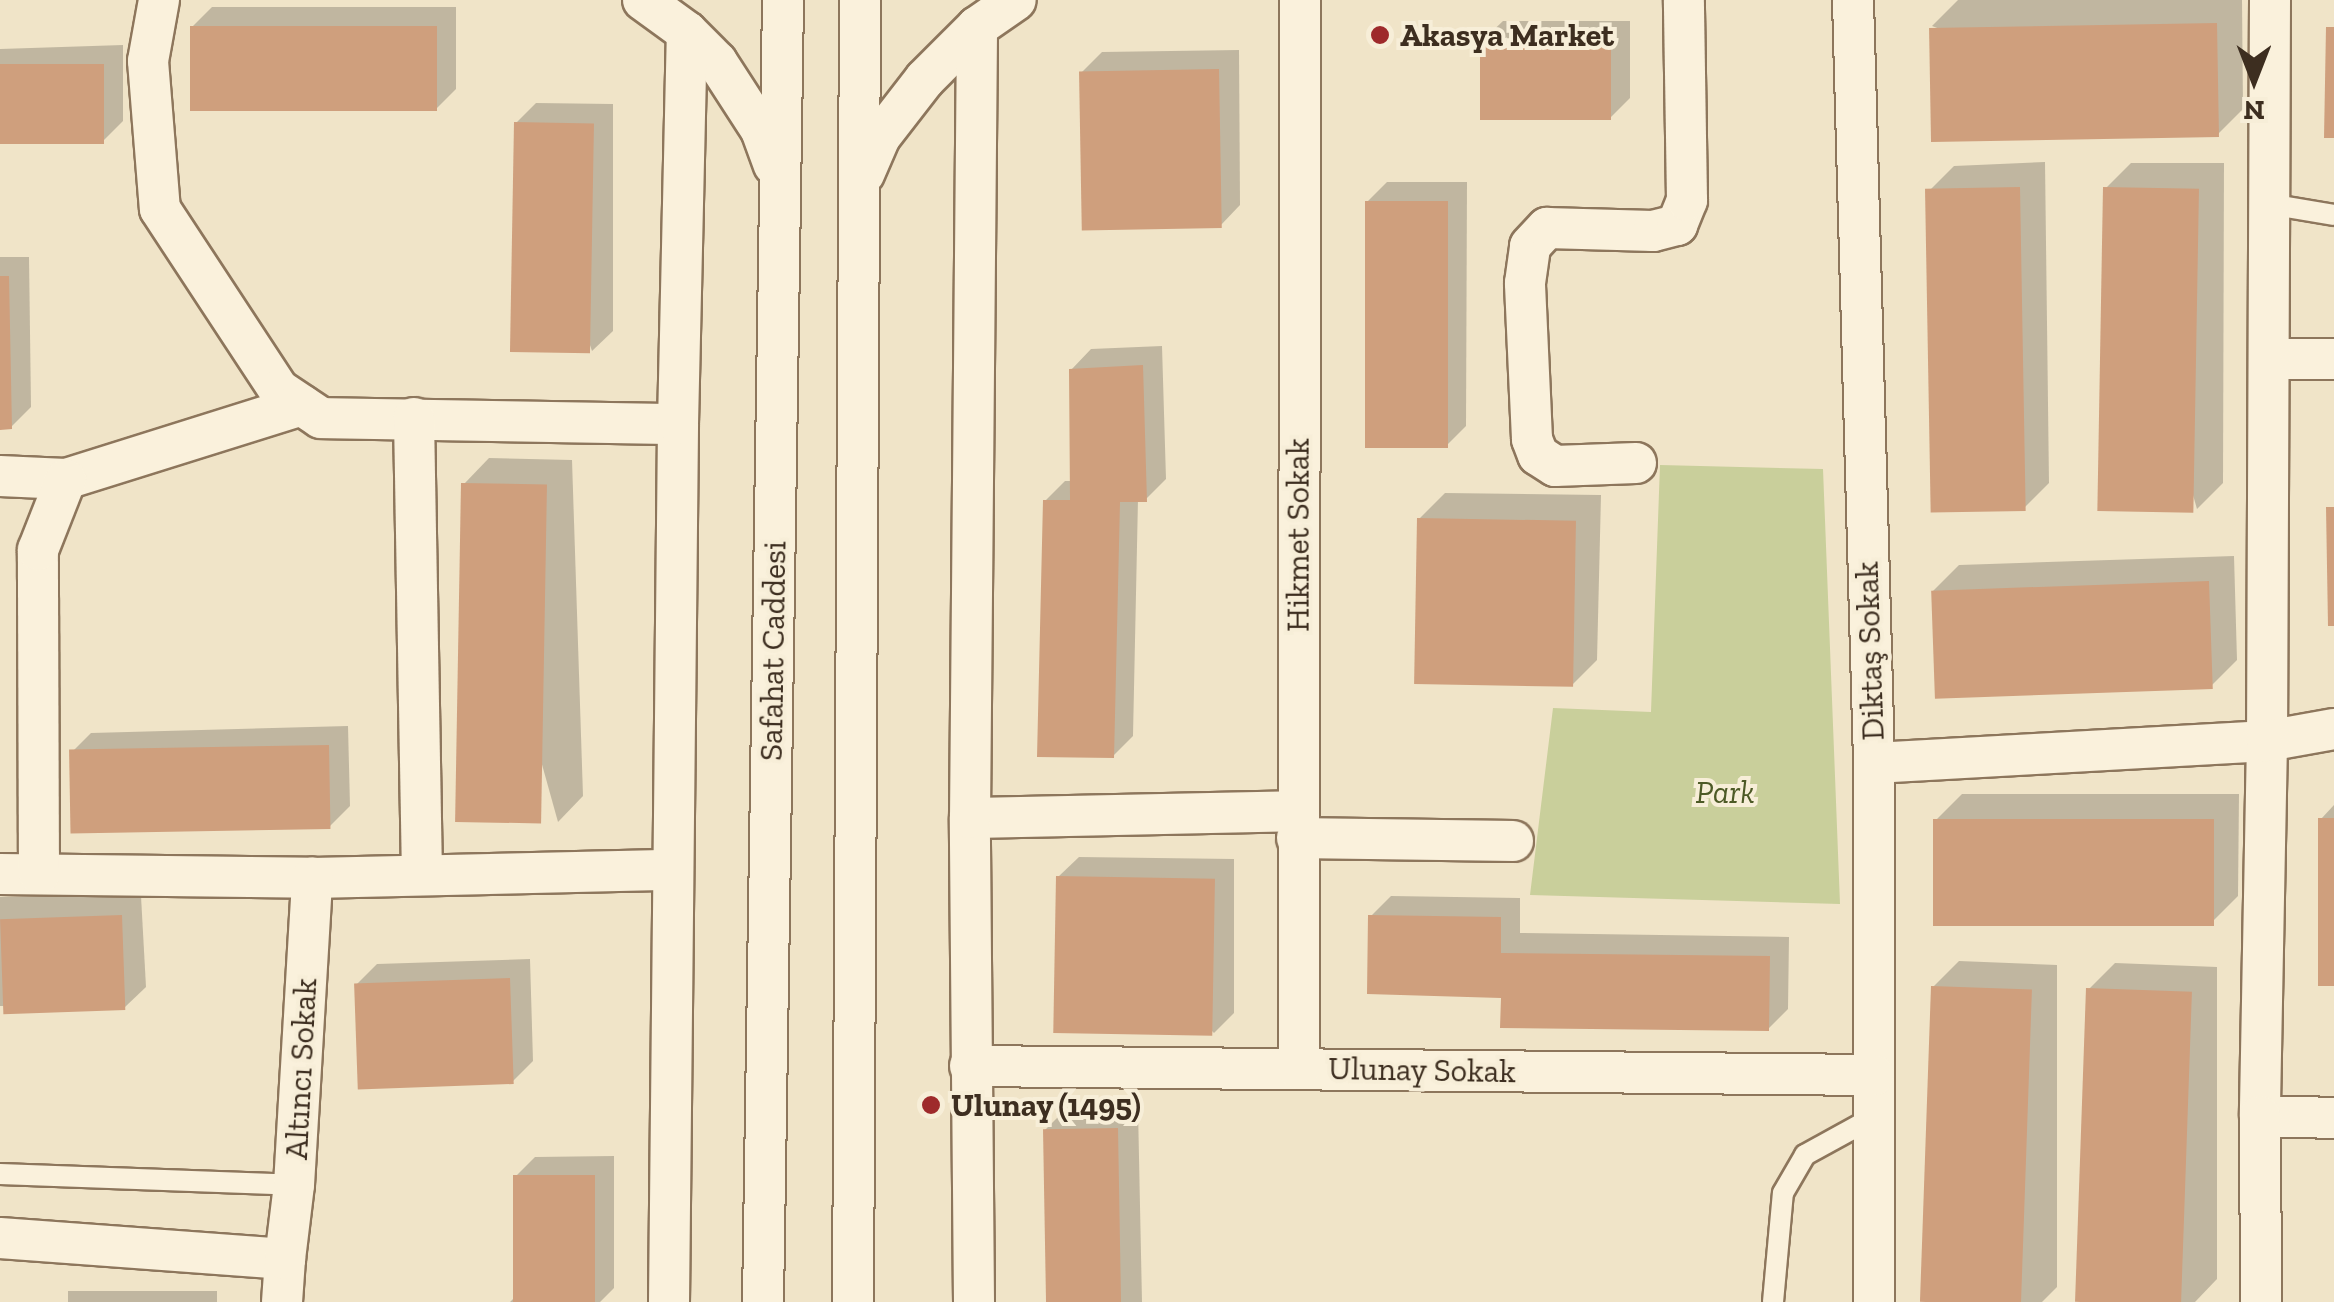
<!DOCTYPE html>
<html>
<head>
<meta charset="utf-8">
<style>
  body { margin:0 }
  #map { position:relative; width:2334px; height:1302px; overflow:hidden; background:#f0e4c8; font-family:"Zilla Slab",serif }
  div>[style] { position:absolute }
  .green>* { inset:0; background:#c9cf9b }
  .shadow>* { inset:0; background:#0003; transform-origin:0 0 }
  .building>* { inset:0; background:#cf9f7d; transform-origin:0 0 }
  .roads { filter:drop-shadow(2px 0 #8d765c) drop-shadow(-2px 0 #8d765c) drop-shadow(0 2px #8d765c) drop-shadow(0 -2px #8d765c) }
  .service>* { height:20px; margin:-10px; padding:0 10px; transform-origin:10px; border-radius:10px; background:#faf1dc }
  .minor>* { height:40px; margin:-20px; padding:0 20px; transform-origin:20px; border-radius:20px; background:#faf1dc }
  .dots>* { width:28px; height:28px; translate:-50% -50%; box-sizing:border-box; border:5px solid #f7eed8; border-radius:50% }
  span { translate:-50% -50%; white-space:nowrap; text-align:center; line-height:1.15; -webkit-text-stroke:8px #f7eed8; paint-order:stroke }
  .poi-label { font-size:32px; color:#3d2e20; font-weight:700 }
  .left { translate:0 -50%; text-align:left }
  .street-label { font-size:32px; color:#3d2e20 }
  .park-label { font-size:32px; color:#4d5a26; font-style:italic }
  .north { position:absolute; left:2204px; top:30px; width:100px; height:100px; -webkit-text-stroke:8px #f7eed8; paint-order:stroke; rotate:180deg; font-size:28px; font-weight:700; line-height:40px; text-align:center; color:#3d2e20 }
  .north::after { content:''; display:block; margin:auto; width:35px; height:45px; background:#3d2e20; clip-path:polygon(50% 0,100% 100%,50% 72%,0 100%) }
</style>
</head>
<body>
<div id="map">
  <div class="green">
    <i style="clip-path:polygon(1660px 465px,1823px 469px,1840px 904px,1530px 895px,1553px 708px,1651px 712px)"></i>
  </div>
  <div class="shadow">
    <i style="clip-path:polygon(1958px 0,2242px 0,2243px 109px,2217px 135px,1932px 26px)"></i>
    <i style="clip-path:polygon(212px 7px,456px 7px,456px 89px,436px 109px,192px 27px)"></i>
    <i style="clip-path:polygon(1503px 21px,1630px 21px,1630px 98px,1610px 118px,1482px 41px)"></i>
    <i style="clip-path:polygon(123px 45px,123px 121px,103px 141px,0 143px,0 49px)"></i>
    <i style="clip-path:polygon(1239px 50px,1240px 205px,1220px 226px,1081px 73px,1102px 52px)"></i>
    <i style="clip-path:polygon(536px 103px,613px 104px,613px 331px,592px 351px,516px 123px)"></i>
    <i style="clip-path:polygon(2045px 162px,2049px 483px,2023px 509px,1928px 192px,1954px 166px)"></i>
    <i style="clip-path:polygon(2131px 163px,2224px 163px,2223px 483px,2197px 509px,2106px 188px)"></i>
    <i style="clip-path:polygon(1387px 182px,1467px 182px,1466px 426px,1446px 446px,1367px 202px)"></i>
    <i style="clip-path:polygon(0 257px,29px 257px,31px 407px,11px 427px,0 427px)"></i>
    <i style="clip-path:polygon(1162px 346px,1166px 479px,1146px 499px,1138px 499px,1133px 736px,1113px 756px,1045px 501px,1065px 481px,1072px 481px,1071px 370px,1091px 349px)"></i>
    <i style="clip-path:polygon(489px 458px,572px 460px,583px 796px,558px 822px,464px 484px)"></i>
    <i style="clip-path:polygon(1445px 493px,1601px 495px,1597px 660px,1571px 686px,1419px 519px)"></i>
    <i style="clip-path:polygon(2234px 556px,2237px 660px,2211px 686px,1933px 591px,1959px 565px)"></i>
    <i style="clip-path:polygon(348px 726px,350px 806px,330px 826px,71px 753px,91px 733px)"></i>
    <i style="clip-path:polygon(1962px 794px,2239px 794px,2238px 896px,2212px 922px,1936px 820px)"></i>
    <i style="clip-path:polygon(2334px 805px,2334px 984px,2321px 819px)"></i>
    <i style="clip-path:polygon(1079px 857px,1234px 859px,1234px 1013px,1214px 1033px,1058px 877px)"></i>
    <i style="clip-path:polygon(141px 896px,146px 987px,125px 1007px,0 1006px,0 897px)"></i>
    <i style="clip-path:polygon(1391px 896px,1520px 898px,1520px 933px,1789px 937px,1788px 1009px,1768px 1029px,1503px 996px,1371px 916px)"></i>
    <i style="clip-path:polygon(530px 959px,533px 1061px,513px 1081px,357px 984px,377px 964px)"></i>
    <i style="clip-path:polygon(1959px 961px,2057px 965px,2057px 1287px,2042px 1302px,1935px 1302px,1933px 987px)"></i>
    <i style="clip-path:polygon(2115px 963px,2217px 967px,2217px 1279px,2195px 1302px,2092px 1302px,2089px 989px)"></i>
    <i style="clip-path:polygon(1138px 1109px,1142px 1302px,1049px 1302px,1045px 1130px,1065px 1110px)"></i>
    <i style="clip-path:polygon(614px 1156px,614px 1288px,600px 1302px,510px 1302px,517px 1295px,515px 1177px,535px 1157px)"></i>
    <i style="left:68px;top:1291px;width:149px;height:16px"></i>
  </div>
  <div class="building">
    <i style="left:2217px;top:23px;width:114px;height:288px;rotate:89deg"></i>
    <i style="left:190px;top:26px;width:247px;height:85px"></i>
    <i style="clip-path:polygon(2326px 27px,2334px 27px,2334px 138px,2324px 138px)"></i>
    <i style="left:1480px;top:40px;width:131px;height:80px"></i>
    <i style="left:104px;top:64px;width:80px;height:104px;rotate:90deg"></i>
    <i style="left:1219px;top:69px;width:159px;height:140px;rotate:89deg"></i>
    <i style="left:514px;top:122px;width:80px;height:230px;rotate:1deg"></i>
    <i style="left:2020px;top:187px;width:324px;height:95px;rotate:89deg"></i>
    <i style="left:2103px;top:187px;width:96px;height:324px;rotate:1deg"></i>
    <i style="left:1365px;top:201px;width:83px;height:247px"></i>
    <i style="clip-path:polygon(0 276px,9px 276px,12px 429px,0 430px)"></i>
    <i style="clip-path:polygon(1143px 365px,1147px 502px,1120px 502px,1114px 758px,1037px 757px,1043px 500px,1070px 500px,1069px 369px)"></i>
    <i style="left:461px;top:483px;width:86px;height:339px;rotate:1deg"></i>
    <i style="clip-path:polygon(2326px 507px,2334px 507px,2334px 626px,2328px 626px)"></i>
    <i style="left:1417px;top:518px;width:159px;height:166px;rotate:1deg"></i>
    <i style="left:2209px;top:581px;width:108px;height:278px;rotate:88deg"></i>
    <i style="left:329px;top:745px;width:84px;height:260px;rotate:89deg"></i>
    <i style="left:2318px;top:818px;width:16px;height:168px"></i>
    <i style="left:1933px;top:819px;width:281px;height:107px"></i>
    <i style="left:1056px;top:876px;width:159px;height:157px;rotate:1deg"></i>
    <i style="left:122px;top:915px;width:95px;height:122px;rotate:88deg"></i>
    <i style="clip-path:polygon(1368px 915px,1501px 917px,1501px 953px,1770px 956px,1769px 1031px,1500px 1028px,1501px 998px,1367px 994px)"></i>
    <i style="left:510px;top:978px;width:106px;height:156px;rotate:88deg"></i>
    <i style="left:1931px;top:986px;width:101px;height:316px;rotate:2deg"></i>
    <i style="left:2086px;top:988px;width:106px;height:314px;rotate:2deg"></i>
    <i style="left:1118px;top:1128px;width:174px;height:75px;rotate:89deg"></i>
    <i style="left:595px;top:1175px;width:127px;height:82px;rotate:90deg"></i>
  </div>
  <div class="roads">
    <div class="service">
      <i style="left:2269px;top:204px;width:66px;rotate:9.6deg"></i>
      <i style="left:0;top:1174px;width:294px;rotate:2.1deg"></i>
      <i style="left:1773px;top:1302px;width:109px;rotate:-84.8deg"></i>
      <i style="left:1783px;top:1193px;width:44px;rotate:-59.9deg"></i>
      <i style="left:1805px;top:1155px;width:79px;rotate:-28.8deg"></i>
    </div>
    <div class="minor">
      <i style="left:159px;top:0;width:62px;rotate:100.2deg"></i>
      <i style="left:148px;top:61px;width:148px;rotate:85.4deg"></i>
      <i style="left:160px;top:209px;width:217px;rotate:56.7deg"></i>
      <i style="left:279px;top:390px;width:50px;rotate:33.7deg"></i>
      <i style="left:321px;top:418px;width:357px;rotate:1deg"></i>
      <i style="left:643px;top:0;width:54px;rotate:36deg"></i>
      <i style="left:687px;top:32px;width:42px;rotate:45deg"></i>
      <i style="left:717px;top:62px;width:81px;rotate:57.1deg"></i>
      <i style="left:761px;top:130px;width:37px;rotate:70deg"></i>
      <i style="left:1853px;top:0;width:763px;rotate:88.42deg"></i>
      <i style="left:1874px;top:763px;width:539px;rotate:90deg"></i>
      <i style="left:2270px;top:0;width:741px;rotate:90.23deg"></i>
      <i style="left:2267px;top:741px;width:375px;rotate:91.1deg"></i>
      <i style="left:2260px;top:1116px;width:74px;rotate:1.5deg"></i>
      <i style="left:864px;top:174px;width:40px;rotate:-66.6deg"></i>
      <i style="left:880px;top:137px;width:73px;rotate:-52.2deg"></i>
      <i style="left:925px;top:79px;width:74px;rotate:-45deg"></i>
      <i style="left:977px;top:27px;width:47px;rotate:-34.7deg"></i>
      <i style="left:2269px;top:359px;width:65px"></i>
      <i style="left:414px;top:418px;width:457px;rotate:89deg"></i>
      <i style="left:1636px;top:463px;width:81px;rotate:177.9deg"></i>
      <i style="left:1555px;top:466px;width:20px;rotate:-147deg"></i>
      <i style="left:1538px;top:455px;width:17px;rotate:-111deg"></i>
      <i style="left:1532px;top:439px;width:156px;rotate:-92.6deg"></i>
      <i style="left:1525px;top:283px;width:37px;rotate:-82deg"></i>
      <i style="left:1530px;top:246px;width:25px;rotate:-47deg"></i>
      <i style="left:1547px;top:228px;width:106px;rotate:1.6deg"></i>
      <i style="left:1653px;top:231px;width:25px;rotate:-14deg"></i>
      <i style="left:1677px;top:225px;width:27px;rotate:-68deg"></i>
      <i style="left:1687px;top:200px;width:200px;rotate:-90.9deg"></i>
      <i style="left:0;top:476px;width:66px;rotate:2.6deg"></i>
      <i style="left:66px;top:479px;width:247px;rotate:-17.4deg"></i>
      <i style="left:1874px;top:763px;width:394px;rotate:-3.2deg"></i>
      <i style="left:2267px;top:741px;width:68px;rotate:-10.2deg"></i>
      <i style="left:970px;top:818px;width:327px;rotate:-1.2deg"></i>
      <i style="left:1297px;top:838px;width:216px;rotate:0.8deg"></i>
      <i style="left:0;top:874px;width:312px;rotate:0.7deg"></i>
      <i style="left:312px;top:878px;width:361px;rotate:-1.3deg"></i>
      <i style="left:39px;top:874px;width:324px;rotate:-90.2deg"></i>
      <i style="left:38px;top:550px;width:76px;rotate:-68.5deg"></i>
      <i style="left:970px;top:1066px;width:904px;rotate:0.57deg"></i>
      <i style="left:1299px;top:1069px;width:1069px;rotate:-89.95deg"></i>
      <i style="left:2260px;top:1116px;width:186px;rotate:89.7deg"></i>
      <i style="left:0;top:1238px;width:286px;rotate:4.2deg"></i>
      <i style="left:285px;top:1259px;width:43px;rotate:94deg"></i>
      <i style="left:285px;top:1259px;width:75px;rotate:-83.1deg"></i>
      <i style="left:294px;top:1185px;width:308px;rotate:-86.6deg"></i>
      <i style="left:669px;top:1302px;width:878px;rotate:-89.41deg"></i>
      <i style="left:678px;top:424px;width:392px;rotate:-88.7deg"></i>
      <i style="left:763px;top:1302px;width:1302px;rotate:-89.12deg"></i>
      <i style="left:853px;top:1302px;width:1302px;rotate:-89.69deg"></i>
      <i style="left:974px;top:1302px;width:484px;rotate:-90.5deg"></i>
      <i style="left:970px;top:818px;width:791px;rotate:-89.49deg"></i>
    </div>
  </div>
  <div class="dots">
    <i style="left:1380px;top:35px;background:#9e2a2b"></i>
    <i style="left:931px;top:1105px;background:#9e2a2b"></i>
  </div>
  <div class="poi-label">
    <span class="left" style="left:1400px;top:35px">Akasya Market</span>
    <span class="left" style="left:951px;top:1105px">Ulunay (1495)</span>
  </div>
  <div class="street-label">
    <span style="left:1298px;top:535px;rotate:-90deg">Hikmet Sokak</span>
    <span style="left:773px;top:651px;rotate:-89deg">Safahat Caddesi</span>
    <span style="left:1870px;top:651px;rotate:-92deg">Diktaş Sokak</span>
    <span style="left:301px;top:1069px;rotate:-87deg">Altıncı Sokak</span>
    <span style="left:1422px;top:1070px;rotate:1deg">Ulunay Sokak</span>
  </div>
  <div class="park-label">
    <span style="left:1725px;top:792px">Park</span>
  </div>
  <div class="north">N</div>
</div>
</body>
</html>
